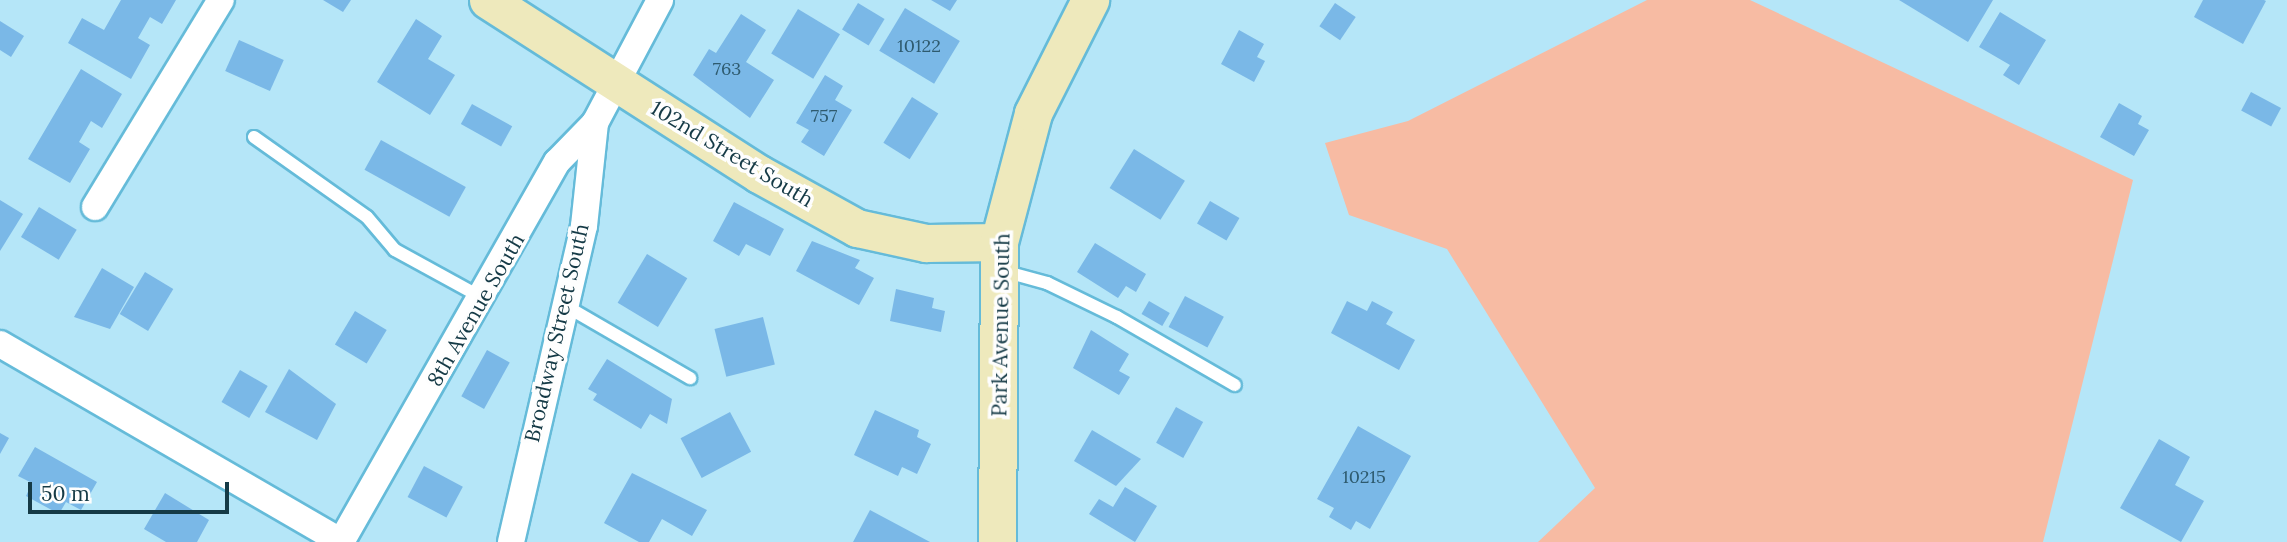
<!DOCTYPE html>
<html>
<head>
<meta charset="utf-8">
<style>
  body { margin:0 }
  #map { position:relative; width:2287px; height:542px; overflow:hidden; background:#b5e6f8; font-family:Lora,serif }
  div>[style] { position:absolute }
  .green>* { inset:0; background:#f7bba3 }
  .building>* { inset:0; background:#7ab8e7; transform-origin:0 0 }
  .roads { filter:drop-shadow(2px 0 #65bbd9) drop-shadow(-2px 0 #65bbd9) drop-shadow(0 2px #65bbd9) drop-shadow(0 -2px #65bbd9) }
  .lane>* { height:12px; margin:-6px; padding:0 6px; transform-origin:6px; border-radius:6px; background:#fff }
  .street>* { height:26px; margin:-13px; padding:0 13px; transform-origin:13px; border-radius:13px; background:#fff }
  .secondary>* { height:37px; margin:-18.5px; padding:0 18.5px; transform-origin:18.5px; border-radius:18.5px; background:#eee9bc }
  span { translate:-50% -50%; white-space:nowrap; text-align:center; line-height:1.15; -webkit-text-stroke:7px #fefefe; paint-order:stroke }
  .number-label { font-size:18px; color:#2e5a6e }
  .number-label span { -webkit-text-stroke-width:0 }
  .street-label { font-size:21px; color:#153a46 }
  .scale { position:absolute; left:28px; top:482px; width:201px; height:32px; box-sizing:border-box; border:4px solid #153a46; border-top:0; padding-left:9px; font-size:21px; line-height:24px; white-space:nowrap; color:#153a46; -webkit-text-stroke:5px #fefefe; paint-order:stroke }
</style>
</head>
<body>
<div id="map">
  <div class="green">
    <i style="clip-path:polygon(1647px 0,1750px 0,2133px 180px,2043px 542px,1538px 542px,1595px 488px,1447px 249px,1349px 215px,1325px 143px,1408px 121px)"></i>
  </div>
  <div class="building">
    <i style="clip-path:polygon(121px 0,176px 0,162px 24px,150px 17px,138px 38px,150px 45px,131px 79px,68px 43px,82px 18px,104px 30px)"></i>
    <i style="clip-path:polygon(323px 0,351px 0,343px 12px)"></i>
    <i style="clip-path:polygon(931px 0,957px 0,950px 11px)"></i>
    <i style="clip-path:polygon(1899px 0,1993px 0,1968px 42px)"></i>
    <i style="clip-path:polygon(2203px 0,2264px 0,2266px 1px,2243px 44px,2194px 17px)"></i>
    <i style="left:858px;top:3px;width:31px;height:31px;rotate:31deg"></i>
    <i style="left:1335px;top:3px;width:25px;height:28px;rotate:34deg"></i>
    <i style="left:905px;top:8px;width:64px;height:50px;rotate:31deg"></i>
    <i style="left:798px;top:9px;width:49px;height:52px;rotate:31deg"></i>
    <i style="clip-path:polygon(2000px 12px,2046px 40px,2019px 85px,2003px 75px,2010px 65px,1979px 47px)"></i>
    <i style="clip-path:polygon(741px 14px,766px 30px,746px 62px,774px 80px,750px 118px,693px 75px,709px 49px,716px 53px)"></i>
    <i style="clip-path:polygon(416px 19px,442px 36px,428px 59px,455px 75px,430px 115px,377px 82px)"></i>
    <i style="clip-path:polygon(0 21px,24px 36px,11px 57px,0 50px)"></i>
    <i style="clip-path:polygon(1239px 30px,1264px 44px,1257px 57px,1265px 61px,1254px 82px,1221px 64px)"></i>
    <i style="left:239px;top:40px;width:49px;height:34px;rotate:24deg"></i>
    <i style="clip-path:polygon(81px 69px,122px 94px,102px 128px,91px 121px,79px 142px,90px 149px,70px 183px,28px 159px)"></i>
    <i style="clip-path:polygon(825px 75px,843px 86px,835px 100px,852px 110px,824px 156px,801px 142px,809px 130px,796px 123px)"></i>
    <i style="left:2251px;top:92px;width:34px;height:21px;rotate:28deg"></i>
    <i style="left:912px;top:97px;width:31px;height:54px;rotate:32deg"></i>
    <i style="clip-path:polygon(2119px 103px,2142px 116px,2138px 124px,2149px 130px,2134px 156px,2100px 137px)"></i>
    <i style="left:472px;top:104px;width:46px;height:23px;rotate:29deg"></i>
    <i style="left:381px;top:140px;width:97px;height:34px;rotate:29deg"></i>
    <i style="left:1134px;top:149px;width:60px;height:46px;rotate:32deg"></i>
    <i style="clip-path:polygon(0 200px,23px 214px,0 251px)"></i>
    <i style="left:1210px;top:201px;width:34px;height:26px;rotate:30deg"></i>
    <i style="clip-path:polygon(734px 202px,784px 229px,770px 256px,746px 244px,739px 256px,713px 241px)"></i>
    <i style="left:39px;top:207px;width:44px;height:35px;rotate:31deg"></i>
    <i style="clip-path:polygon(812px 241px,860px 260px,855px 268px,874px 278px,859px 305px,796px 271px)"></i>
    <i style="clip-path:polygon(1095px 243px,1146px 274px,1136px 292px,1126px 286px,1118px 298px,1077px 272px)"></i>
    <i style="left:647px;top:254px;width:47px;height:57px;rotate:31deg"></i>
    <i style="clip-path:polygon(102px 268px,134px 287px,110px 329px,74px 317px)"></i>
    <i style="left:145px;top:272px;width:33px;height:49px;rotate:31deg"></i>
    <i style="clip-path:polygon(896px 289px,934px 298px,932px 308px,945px 311px,941px 332px,890px 321px)"></i>
    <i style="left:1185px;top:296px;width:44px;height:35px;rotate:28deg"></i>
    <i style="left:1149px;top:301px;width:24px;height:15px;rotate:30deg"></i>
    <i style="clip-path:polygon(1347px 301px,1367px 311px,1372px 301px,1393px 312px,1386px 324px,1415px 340px,1399px 370px,1331px 333px)"></i>
    <i style="left:355px;top:311px;width:37px;height:39px;rotate:31deg"></i>
    <i style="left:763px;top:317px;width:49px;height:50px;rotate:76deg"></i>
    <i style="clip-path:polygon(1091px 330px,1129px 354px,1119px 371px,1130px 377px,1119px 395px,1073px 368px)"></i>
    <i style="left:487px;top:350px;width:26px;height:53px;rotate:29deg"></i>
    <i style="clip-path:polygon(607px 359px,672px 399px,667px 424px,650px 414px,641px 429px,593px 400px,597px 394px,588px 389px)"></i>
    <i style="clip-path:polygon(289px 369px,336px 404px,317px 440px,265px 412px)"></i>
    <i style="left:240px;top:370px;width:32px;height:37px;rotate:30deg"></i>
    <i style="left:1176px;top:407px;width:31px;height:41px;rotate:29deg"></i>
    <i style="clip-path:polygon(875px 410px,919px 430px,917px 437px,931px 444px,917px 474px,902px 467px,898px 476px,854px 455px)"></i>
    <i style="left:730px;top:412px;width:45px;height:56px;rotate:62deg"></i>
    <i style="clip-path:polygon(1358px 426px,1411px 456px,1370px 529px,1356px 521px,1351px 530px,1329px 517px,1334px 508px,1317px 499px)"></i>
    <i style="clip-path:polygon(1092px 430px,1141px 459px,1116px 486px,1074px 461px)"></i>
    <i style="clip-path:polygon(0 433px,9px 438px,0 454px)"></i>
    <i style="clip-path:polygon(2159px 439px,2190px 457px,2175px 485px,2204px 501px,2181px 542px,2120px 508px)"></i>
    <i style="clip-path:polygon(35px 447px,97px 482px,81px 510px,66px 502px,59px 514px,26px 496px,32px 483px,18px 476px)"></i>
    <i style="left:424px;top:466px;width:44px;height:35px;rotate:28deg"></i>
    <i style="clip-path:polygon(632px 473px,707px 510px,692px 536px,662px 519px,649px 542px,639px 542px,604px 523px)"></i>
    <i style="clip-path:polygon(1125px 487px,1157px 506px,1135px 542px,1089px 514px,1099px 499px,1113px 507px)"></i>
    <i style="clip-path:polygon(165px 493px,209px 520px,197px 542px,166px 542px,144px 529px)"></i>
    <i style="clip-path:polygon(870px 510px,930px 542px,853px 542px)"></i>
  </div>
  <div class="roads">
    <div class="lane">
      <i style="left:254px;top:137px;width:138px;rotate:35.3deg"></i>
      <i style="left:367px;top:217px;width:43px;rotate:49.7deg"></i>
      <i style="left:395px;top:250px;width:98px;rotate:28.7deg"></i>
      <i style="left:1003px;top:271px;width:46px;rotate:15.3deg"></i>
      <i style="left:1047px;top:283px;width:78px;rotate:25.9deg"></i>
      <i style="left:1117px;top:317px;width:136px;rotate:30deg"></i>
      <i style="left:564px;top:305px;width:146px;rotate:30.1deg"></i>
    </div>
    <div class="street">
      <i style="left:95px;top:207px;width:242px;rotate:-58.7deg"></i>
      <i style="left:0;top:344px;width:394px;rotate:30.1deg"></i>
      <i style="left:341px;top:542px;width:437px;rotate:-60.4deg"></i>
      <i style="left:557px;top:162px;width:54px;rotate:-45.7deg"></i>
      <i style="left:595px;top:123px;width:139px;rotate:-62.1deg"></i>
      <i style="left:511px;top:542px;width:324px;rotate:-77deg"></i>
      <i style="left:584px;top:226px;width:104px;rotate:-83.9deg"></i>
    </div>
    <div class="secondary">
      <i style="left:488px;top:0;width:322px;rotate:32.7deg"></i>
      <i style="left:759px;top:174px;width:112px;rotate:28.9deg"></i>
      <i style="left:857px;top:228px;width:71px;rotate:12.3deg"></i>
      <i style="left:926px;top:243px;width:73px;rotate:-0.8deg"></i>
      <i style="left:997px;top:542px;width:300px;rotate:-89.6deg"></i>
      <i style="left:999px;top:242px;width:133px;rotate:-75.2deg"></i>
      <i style="left:1033px;top:113px;width:127px;rotate:-63.2deg"></i>
    </div>
  </div>
  <div class="number-label">
    <span style="left:919px;top:46px">10122</span>
    <span style="left:727px;top:69px">763</span>
    <span style="left:824px;top:116px">757</span>
    <span style="left:1364px;top:477px">10215</span>
  </div>
  <div class="street-label">
    <span style="left:732px;top:154px;rotate:31deg">102nd Street South</span>
    <span style="left:476px;top:310px;rotate:-60deg">8th Avenue South</span>
    <span style="left:1001px;top:325px;rotate:-89deg">Park Avenue South</span>
    <span style="left:557px;top:333px;rotate:-77deg">Broadway Street South</span>
  </div>
  <div class="scale">50 m</div>
</div>
</body>
</html>
